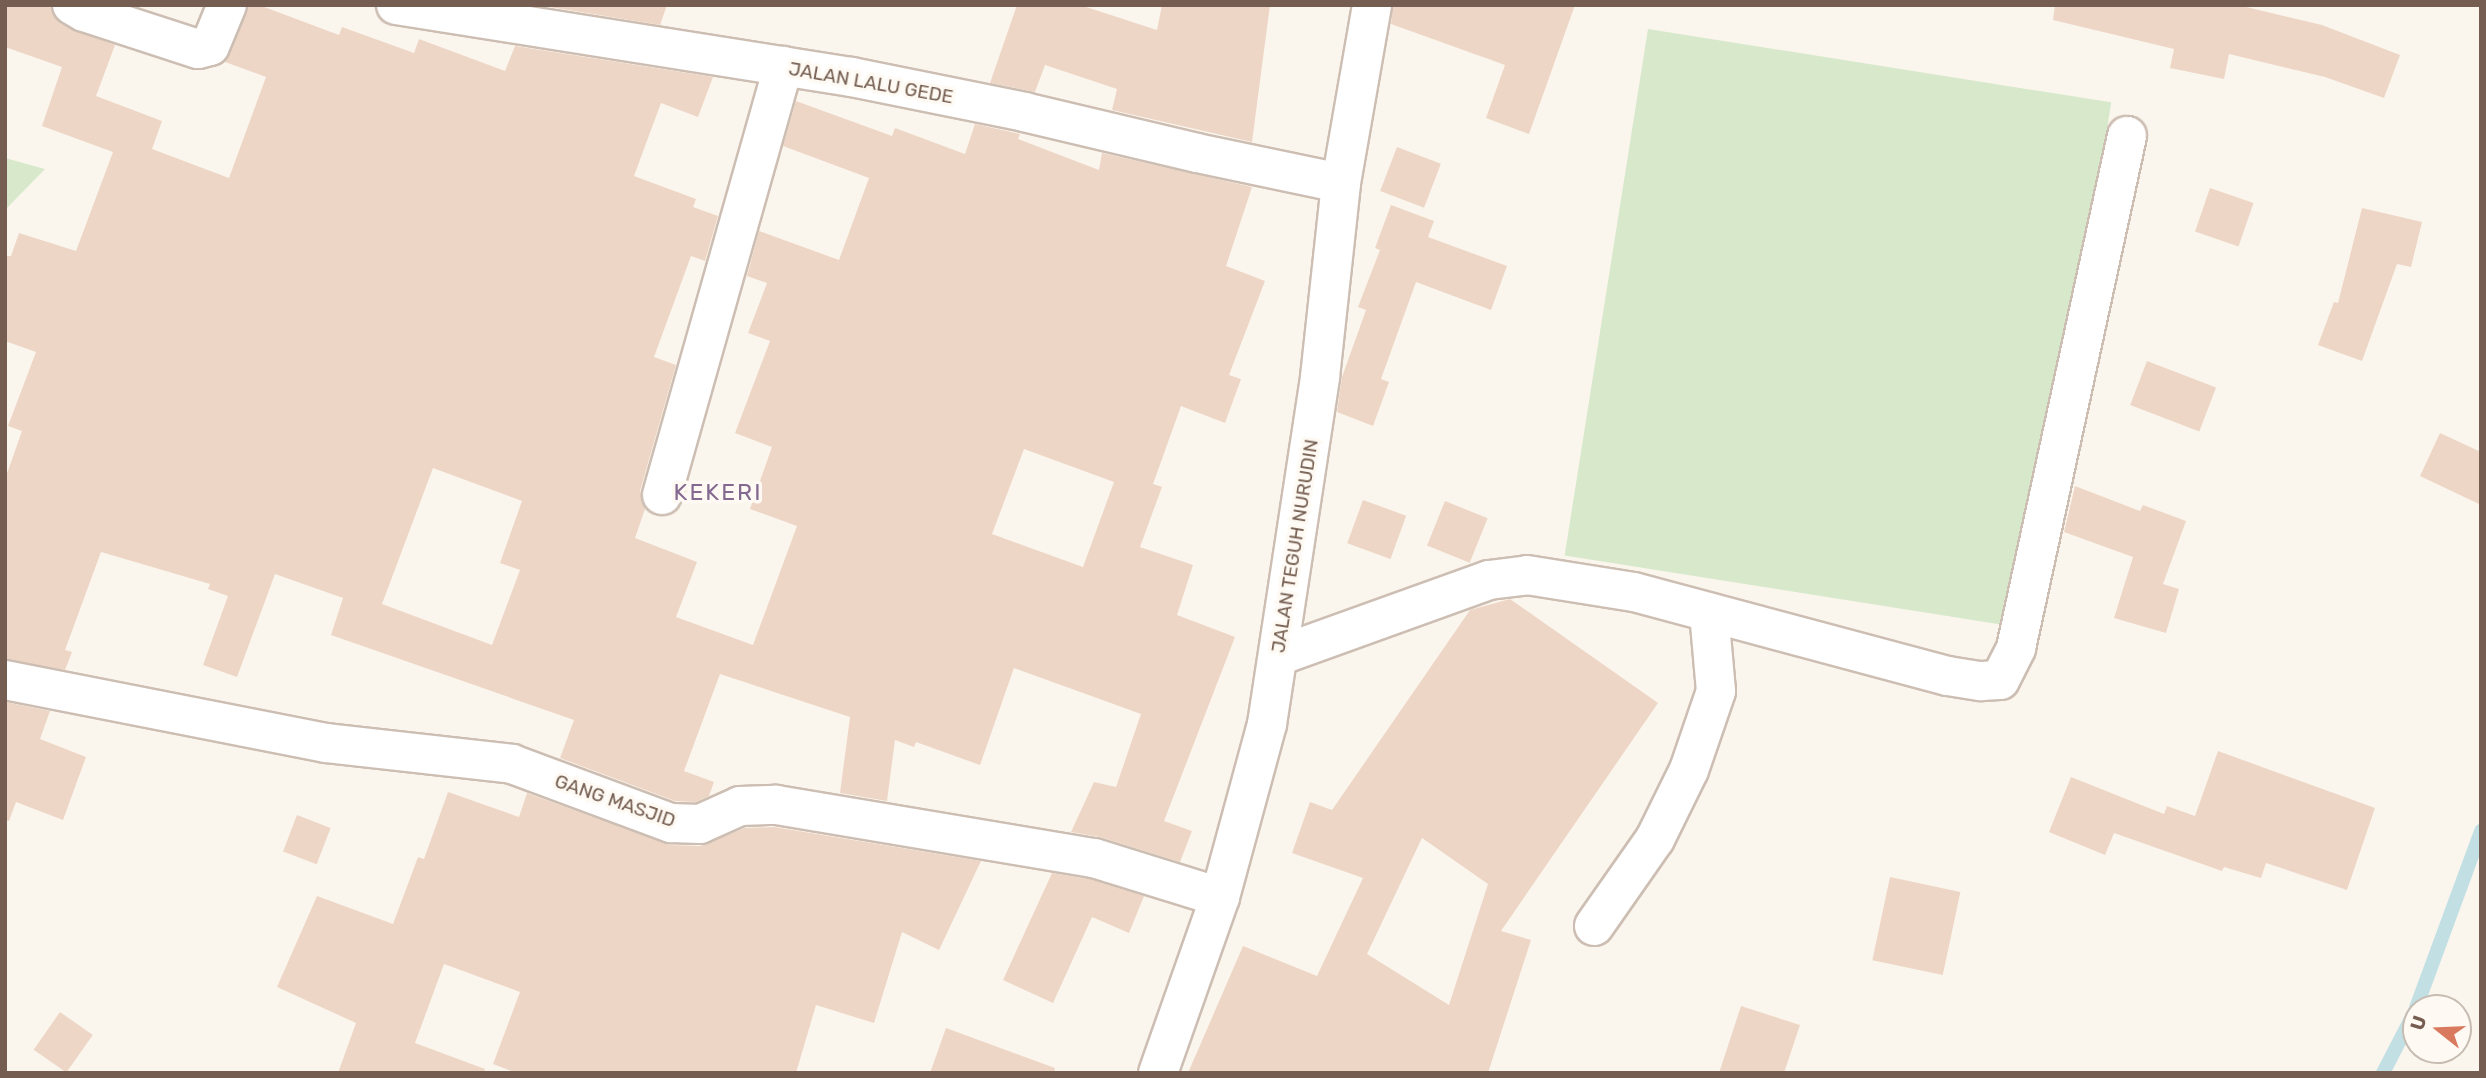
<!DOCTYPE html>
<html>
<head>
<meta charset="utf-8">
<style>
  body { margin:0 }
  #map { position:relative; width:2486px; height:1078px; overflow:hidden; background:#fbf6ed; font-family:Rubik,sans-serif }
  div>[style] { position:absolute }
  .green>* { inset:0; background:#d7e8cb; transform-origin:0 0 }
  .stream>* { height:14px; margin:-7px; padding:0 7px; transform-origin:7px; border-radius:7px; background:#c2dfe4 }
  .building>* { inset:0; background:#eed6c6; transform-origin:0 0 }
  .roads { filter:drop-shadow(2px 0 #cdbeb3) drop-shadow(-2px 0 #cdbeb3) drop-shadow(0 2px #cdbeb3) drop-shadow(0 -2px #cdbeb3) }
  .minor>* { height:38px; margin:-19px; padding:0 19px; transform-origin:19px; border-radius:19px; background:#fff }
  span { translate:-50% -50%; white-space:nowrap; text-align:center; line-height:1.15; -webkit-text-stroke:7px #fefaf3; paint-order:stroke }
  .street-label { font-size:19px; color:#755e51 }
  .quarter-label { font-size:23px; color:#836990; letter-spacing:2px }
  .frame { position:absolute; inset:0; border:7px solid #755e51; pointer-events:none }
  .north { position:absolute; left:2402px; top:994px; width:70px; height:70px; box-sizing:border-box; background:#fefaf3; border:2px solid #c7bcb2; border-radius:50%; rotate:288deg; font-size:19px; font-weight:700; line-height:28px; text-align:center; color:#755e51 }
  .north::after { content:''; display:block; margin:auto; width:24px; height:32px; background:#d97a5e; clip-path:polygon(50% 0,100% 100%,50% 72%,0 100%) }
</style>
</head>
<body>
<div id="map">
  <div class="green">
    <i style="left:1648px;top:29px;width:469px;height:533px;rotate:9deg"></i>
    <i style="clip-path:polygon(5px 158px,45px 169px,5px 210px)"></i>
  </div>
  <div class="stream">
    <i style="left:2416px;top:1008px;width:189px;rotate:-69.8deg"></i>
    <i style="left:2383px;top:1073px;width:72px;rotate:-62.7deg"></i>
  </div>
  <div class="building">
    <i style="clip-path:polygon(evenodd,5px 5px,50px 5px,53px 15px,61px 24px,115px 45px,96px 96px,162px 121px,152px 149px,229px 178px,266px 77px,225px 62px,248px 5px,259px 5px,339px 35px,342px 27px,414px 53px,419px 39px,505px 71px,515px 46px,713px 77px,698px 117px,661px 103px,634px 176px,696px 199px,693px 207px,718px 216px,705px 261px,691px 256px,654px 357px,676px 365px,640px 491px,645px 509px,635px 538px,697px 562px,676px 617px,753px 645px,797px 526px,750px 509px,772px 447px,735px 433px,770px 341px,748px 333px,767px 283px,747px 276px,759px 231px,839px 260px,869px 178px,783px 146px,796px 101px,892px 136px,895px 128px,965px 154px,975px 124px,1020px 134px,1018px 139px,1099px 170px,1102px 153px,1252px 187px,1226px 266px,1265px 281px,1229px 375px,1241px 379px,1225px 423px,1181px 406px,1153px 484px,1162px 487px,1140px 547px,1193px 565px,1177px 615px,1235px 637px,1164px 821px,1192px 831px,1180px 862px,1100px 837px,1071px 832px,1094px 782px,1116px 787px,1141px 714px,1014px 668px,980px 765px,916px 742px,914px 747px,895px 740px,887px 801px,840px 793px,850px 717px,720px 674px,684px 771px,714px 782px,709px 796px,696px 802px,675px 801px,560px 758px,574px 720px,331px 635px,343px 598px,275px 574px,237px 677px,203px 665px,228px 596px,208px 589px,210px 584px,101px 552px,65px 650px,72px 652px,65px 670px,5px 659px,5px 479px,22px 431px,8px 426px,36px 352px,5px 341px,5px 256px,11px 256px,19px 233px,76px 251px,113px 152px,42px 126px,62px 67px,5px 47px,5px 5px,1024px 449px,1114px 482px,1083px 567px,992px 534px,1024px 449px,5px 5px,433px 468px,522px 501px,500px 563px,520px 570px,492px 645px,382px 604px,433px 468px)"></i>
    <i style="clip-path:polygon(538px 5px,667px 5px,660px 25px)"></i>
    <i style="clip-path:polygon(1017px 5px,1080px 5px,1157px 30px,1162px 5px,1270px 5px,1252px 142px,1112px 110px,1117px 89px,1045px 65px,1035px 92px,990px 83px)"></i>
    <i style="clip-path:polygon(1393px 5px,1575px 5px,1529px 134px,1486px 118px,1505px 65px,1391px 24px)"></i>
    <i style="clip-path:polygon(2055px 5px,2238px 5px,2322px 25px,2400px 55px,2384px 98px,2325px 77px,2229px 54px,2224px 79px,2170px 68px,2174px 49px,2053px 20px)"></i>
    <i style="left:1397px;top:147px;width:47px;height:47px;rotate:21deg"></i>
    <i style="left:2210px;top:188px;width:46px;height:46px;rotate:19deg"></i>
    <i style="clip-path:polygon(1391px 205px,1434px 221px,1428px 237px,1507px 266px,1491px 310px,1416px 282px,1381px 379px,1389px 382px,1373px 426px,1337px 412px,1342px 377px,1366px 310px,1358px 307px,1380px 250px,1375px 248px)"></i>
    <i style="clip-path:polygon(2362px 208px,2422px 222px,2411px 267px,2397px 264px,2362px 361px,2318px 345px,2334px 302px,2338px 303px)"></i>
    <i style="left:2147px;top:361px;width:74px;height:47px;rotate:21deg"></i>
    <i style="clip-path:polygon(2440px 433px,2481px 452px,2481px 505px,2420px 476px)"></i>
    <i style="clip-path:polygon(2075px 486px,2140px 511px,2143px 505px,2186px 521px,2163px 584px,2179px 589px,2166px 633px,2114px 618px,2133px 557px,2064px 532px)"></i>
    <i style="left:1363px;top:500px;width:46px;height:46px;rotate:20deg"></i>
    <i style="left:1445px;top:501px;width:46px;height:48px;rotate:22deg"></i>
    <i style="clip-path:polygon(evenodd,1510px 599px,1658px 703px,1501px 931px,1531px 940px,1488px 1073px,1188px 1073px,1243px 946px,1317px 976px,1363px 878px,1292px 853px,1310px 802px,1332px 810px,1470px 610px,1510px 599px,1422px 838px,1488px 884px,1449px 1005px,1367px 954px,1422px 838px)"></i>
    <i style="clip-path:polygon(5px 702px,50px 711px,40px 739px,86px 757px,63px 820px,16px 802px,9px 821px,5px 820px)"></i>
    <i style="clip-path:polygon(2218px 751px,2375px 808px,2347px 890px,2266px 863px,2261px 878px,2224px 867px,2222px 871px,2114px 833px,2105px 855px,2049px 832px,2071px 777px,2164px 814px,2167px 806px,2195px 816px)"></i>
    <i style="clip-path:polygon(448px 792px,519px 817px,527px 793px,670px 845px,700px 846px,745px 828px,774px 827px,981px 861px,939px 950px,902px 932px,874px 1023px,816px 1005px,796px 1073px,517px 1073px,493px 1064px,520px 992px,444px 964px,415px 1043px,485px 1069px,484px 1073px,338px 1073px,356px 1023px,277px 987px,317px 896px,393px 924px,418px 857px,424px 859px)"></i>
    <i style="left:297px;top:815px;width:36px;height:39px;rotate:21deg"></i>
    <i style="clip-path:polygon(1052px 873px,1089px 879px,1144px 896px,1129px 933px,1092px 917px,1053px 1003px,1003px 980px)"></i>
    <i style="left:1890px;top:877px;width:72px;height:85px;rotate:12deg"></i>
    <i style="clip-path:polygon(1741px 1006px,1800px 1025px,1784px 1073px,1719px 1073px)"></i>
    <i style="left:60px;top:1012px;width:40px;height:46px;rotate:35deg"></i>
    <i style="clip-path:polygon(946px 1028px,1055px 1068px,1054px 1073px,930px 1073px)"></i>
  </div>
  <div class="roads">
    <div class="minor">
      <i style="left:72px;top:5px;width:14px;rotate:30deg"></i>
      <i style="left:84px;top:12px;width:120px;rotate:18deg"></i>
      <i style="left:198px;top:49px;width:12px;rotate:-14deg"></i>
      <i style="left:210px;top:46px;width:44px;rotate:-67.5deg"></i>
      <i style="left:396px;top:5px;width:461px;rotate:9deg"></i>
      <i style="left:851px;top:77px;width:177px;rotate:11.4deg"></i>
      <i style="left:1024px;top:112px;width:178px;rotate:13.3deg"></i>
      <i style="left:1197px;top:153px;width:147px;rotate:11.8deg"></i>
      <i style="left:662px;top:495px;width:446px;rotate:-74.2deg"></i>
      <i style="left:1278px;top:656px;width:224px;rotate:-19.8deg"></i>
      <i style="left:1489px;top:580px;width:38px;rotate:-7deg"></i>
      <i style="left:1527px;top:575px;width:108px;rotate:9deg"></i>
      <i style="left:1634px;top:592px;width:325px;rotate:15deg"></i>
      <i style="left:1948px;top:676px;width:33px;rotate:9deg"></i>
      <i style="left:1981px;top:681px;width:19px;rotate:-3deg"></i>
      <i style="left:2000px;top:680px;width:36px;rotate:-63deg"></i>
      <i style="left:2016px;top:648px;width:524px;rotate:-77.77deg"></i>
      <i style="left:5px;top:680px;width:327px;rotate:11.1deg"></i>
      <i style="left:326px;top:743px;width:187px;rotate:6.4deg"></i>
      <i style="left:512px;top:764px;width:170px;rotate:20.4deg"></i>
      <i style="left:671px;top:823px;width:29px;rotate:2deg"></i>
      <i style="left:700px;top:824px;width:44px;rotate:-24.2deg"></i>
      <i style="left:740px;top:806px;width:36px;rotate:-2deg"></i>
      <i style="left:776px;top:805px;width:322px;rotate:9.5deg"></i>
      <i style="left:1094px;top:858px;width:132px;rotate:17.2deg"></i>
      <i style="left:1594px;top:926px;width:106px;rotate:-55deg"></i>
      <i style="left:1655px;top:839px;width:77px;rotate:-63.8deg"></i>
      <i style="left:1689px;top:770px;width:83px;rotate:-71.1deg"></i>
      <i style="left:1716px;top:691px;width:79px;rotate:-95.1deg"></i>
      <i style="left:1158px;top:1073px;width:187px;rotate:-70.6deg"></i>
      <i style="left:1220px;top:897px;width:179px;rotate:-74.8deg"></i>
      <i style="left:1267px;top:724px;width:351px;rotate:-81.3deg"></i>
      <i style="left:1320px;top:377px;width:195px;rotate:-83.8deg"></i>
      <i style="left:1341px;top:183px;width:181px;rotate:-80.1deg"></i>
    </div>
  </div>
  <div class="street-label">
    <span style="left:871px;top:83px;rotate:10deg">JALAN LALU GEDE</span>
    <span style="left:1295px;top:546px;rotate:-81deg">JALAN TEGUH NURUDIN</span>
    <span style="left:615px;top:801px;rotate:19deg">GANG MASJID</span>
  </div>
  <div class="quarter-label">
    <span style="left:718px;top:492px">KEKERI</span>
  </div>
  <div class="frame"></div>
  <div class="north">U</div>
</div>
</body>
</html>
